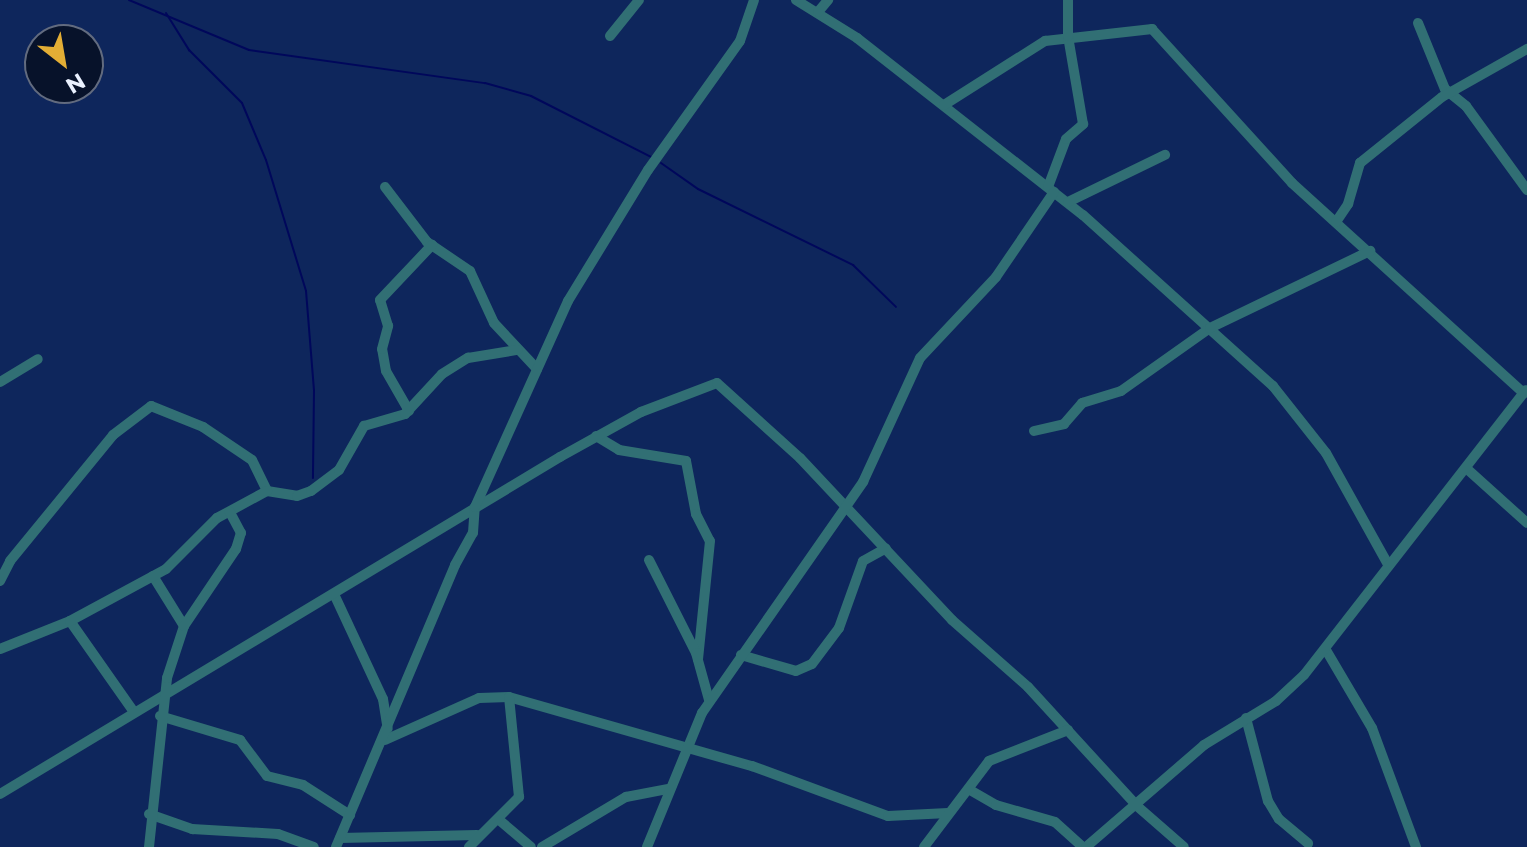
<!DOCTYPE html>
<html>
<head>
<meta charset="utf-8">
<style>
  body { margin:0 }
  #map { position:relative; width:1527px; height:847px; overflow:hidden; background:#0e265c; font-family:Montserrat,sans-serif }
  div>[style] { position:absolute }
  .stream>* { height:2px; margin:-1px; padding:0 1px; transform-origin:1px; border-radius:1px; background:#00075b }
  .minor>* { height:10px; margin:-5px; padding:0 5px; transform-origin:5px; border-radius:5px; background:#316f74 }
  span { translate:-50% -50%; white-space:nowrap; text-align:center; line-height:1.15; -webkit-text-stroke:6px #07122a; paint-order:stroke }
  .north { position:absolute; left:24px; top:24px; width:80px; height:80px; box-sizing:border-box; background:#07122a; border:2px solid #626b7f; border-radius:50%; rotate:149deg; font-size:22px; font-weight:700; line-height:32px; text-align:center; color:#eaf1ff }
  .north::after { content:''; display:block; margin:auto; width:28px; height:36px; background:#e3ae35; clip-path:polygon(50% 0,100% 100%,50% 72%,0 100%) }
</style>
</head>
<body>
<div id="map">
  <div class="stream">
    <i style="left:129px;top:0;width:130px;rotate:22.6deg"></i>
    <i style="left:249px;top:50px;width:238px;rotate:8deg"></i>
    <i style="left:485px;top:83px;width:48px;rotate:15.8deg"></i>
    <i style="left:531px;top:96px;width:135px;rotate:26.9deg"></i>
    <i style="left:166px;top:13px;width:44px;rotate:58.1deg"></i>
    <i style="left:189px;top:50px;width:75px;rotate:45deg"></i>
    <i style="left:242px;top:103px;width:62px;rotate:67.2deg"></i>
    <i style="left:266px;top:160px;width:137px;rotate:73deg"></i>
    <i style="left:306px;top:291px;width:100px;rotate:85.4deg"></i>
    <i style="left:314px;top:391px;width:87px;rotate:90.7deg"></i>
    <i style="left:661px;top:163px;width:45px;rotate:35.1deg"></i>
    <i style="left:698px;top:189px;width:173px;rotate:26.1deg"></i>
    <i style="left:853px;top:265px;width:60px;rotate:44.3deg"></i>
  </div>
  <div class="minor">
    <i style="left:796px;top:0;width:72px;rotate:31.9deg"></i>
    <i style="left:857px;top:38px;width:287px;rotate:38.1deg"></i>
    <i style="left:1083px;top:215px;width:256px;rotate:42deg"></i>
    <i style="left:1273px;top:386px;width:85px;rotate:51.7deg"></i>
    <i style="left:1326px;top:453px;width:129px;rotate:60.9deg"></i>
    <i style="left:818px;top:12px;width:16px;rotate:-50deg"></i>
    <i style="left:1418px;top:23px;width:71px;rotate:67.8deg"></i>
    <i style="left:1445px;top:89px;width:27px;rotate:39deg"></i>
    <i style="left:1466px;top:106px;width:104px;rotate:54deg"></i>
    <i style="left:610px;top:36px;width:46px;rotate:-51.1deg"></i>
    <i style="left:944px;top:105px;width:120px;rotate:-32.4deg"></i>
    <i style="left:1045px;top:41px;width:108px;rotate:-6.4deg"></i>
    <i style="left:1152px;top:29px;width:208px;rotate:47.7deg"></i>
    <i style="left:1292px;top:183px;width:313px;rotate:42.2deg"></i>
    <i style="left:385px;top:187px;width:69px;rotate:52.6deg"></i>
    <i style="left:427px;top:242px;width:52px;rotate:34deg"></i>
    <i style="left:470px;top:271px;width:57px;rotate:65.2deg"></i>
    <i style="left:494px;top:323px;width:63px;rotate:46.9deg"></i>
    <i style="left:1048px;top:187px;width:51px;rotate:-69.4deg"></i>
    <i style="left:1066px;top:139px;width:23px;rotate:-41deg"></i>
    <i style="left:1083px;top:124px;width:89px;rotate:-99.7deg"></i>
    <i style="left:1068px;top:36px;width:36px;rotate:-90deg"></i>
    <i style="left:1068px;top:202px;width:108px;rotate:-25.9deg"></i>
    <i style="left:1336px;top:222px;width:22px;rotate:-56deg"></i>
    <i style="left:1348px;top:204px;width:43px;rotate:-73.7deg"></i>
    <i style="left:1360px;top:163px;width:105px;rotate:-38.8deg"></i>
    <i style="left:1442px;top:97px;width:98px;rotate:-29.5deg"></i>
    <i style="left:0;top:382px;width:44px;rotate:-31.2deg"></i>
    <i style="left:409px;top:411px;width:46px;rotate:-119.9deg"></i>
    <i style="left:386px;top:371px;width:22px;rotate:-100deg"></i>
    <i style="left:382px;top:349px;width:24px;rotate:-75deg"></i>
    <i style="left:388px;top:326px;width:27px;rotate:-107deg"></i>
    <i style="left:380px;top:300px;width:76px;rotate:-46.6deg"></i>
    <i style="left:1034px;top:431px;width:31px;rotate:-13deg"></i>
    <i style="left:1064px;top:424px;width:28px;rotate:-49deg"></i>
    <i style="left:1082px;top:403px;width:41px;rotate:-17.1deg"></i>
    <i style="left:1121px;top:391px;width:109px;rotate:-35.3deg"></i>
    <i style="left:1210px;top:328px;width:178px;rotate:-25.7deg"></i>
    <i style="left:596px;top:436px;width:27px;rotate:31deg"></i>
    <i style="left:619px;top:450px;width:68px;rotate:9.3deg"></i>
    <i style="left:686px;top:461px;width:54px;rotate:79.3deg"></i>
    <i style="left:696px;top:514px;width:30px;rotate:63deg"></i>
    <i style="left:710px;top:541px;width:119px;rotate:95.8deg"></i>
    <i style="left:1466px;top:468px;width:82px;rotate:42deg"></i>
    <i style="left:267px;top:491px;width:30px;rotate:9deg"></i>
    <i style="left:297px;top:496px;width:15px;rotate:-20deg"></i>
    <i style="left:311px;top:491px;width:35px;rotate:-37deg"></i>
    <i style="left:339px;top:470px;width:51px;rotate:-60.4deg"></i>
    <i style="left:364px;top:426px;width:43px;rotate:-16.3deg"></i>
    <i style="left:405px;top:414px;width:54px;rotate:-47.2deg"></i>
    <i style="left:442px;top:374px;width:31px;rotate:-32deg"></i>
    <i style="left:468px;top:358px;width:50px;rotate:-9.3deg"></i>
    <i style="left:649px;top:560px;width:104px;rotate:63.2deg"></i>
    <i style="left:696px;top:653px;width:49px;rotate:74.5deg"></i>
    <i style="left:153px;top:576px;width:59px;rotate:58.2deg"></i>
    <i style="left:0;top:581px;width:22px;rotate:-63deg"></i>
    <i style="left:10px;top:561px;width:163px;rotate:-50.7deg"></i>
    <i style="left:113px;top:435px;width:48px;rotate:-37.3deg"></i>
    <i style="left:151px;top:406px;width:56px;rotate:22deg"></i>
    <i style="left:203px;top:427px;width:59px;rotate:34deg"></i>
    <i style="left:252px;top:460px;width:34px;rotate:64deg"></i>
    <i style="left:334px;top:594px;width:116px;rotate:65deg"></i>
    <i style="left:383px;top:699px;width:30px;rotate:81deg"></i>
    <i style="left:70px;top:621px;width:111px;rotate:54.9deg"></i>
    <i style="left:0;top:649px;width:75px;rotate:-21.8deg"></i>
    <i style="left:70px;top:621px;width:109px;rotate:-28.4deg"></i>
    <i style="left:166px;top:569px;width:72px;rotate:-45deg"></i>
    <i style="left:217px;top:518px;width:57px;rotate:-28.4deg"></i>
    <i style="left:1326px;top:650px;width:91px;rotate:59.5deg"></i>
    <i style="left:1372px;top:728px;width:127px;rotate:69.7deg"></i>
    <i style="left:741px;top:655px;width:57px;rotate:16.2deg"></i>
    <i style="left:796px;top:671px;width:17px;rotate:-24deg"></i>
    <i style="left:812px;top:664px;width:45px;rotate:-53.1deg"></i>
    <i style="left:839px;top:628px;width:71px;rotate:-70.3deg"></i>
    <i style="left:863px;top:561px;width:26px;rotate:-29deg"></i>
    <i style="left:160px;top:716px;width:84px;rotate:16.7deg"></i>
    <i style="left:240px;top:740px;width:45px;rotate:53.1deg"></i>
    <i style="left:267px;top:776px;width:37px;rotate:14deg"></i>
    <i style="left:303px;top:785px;width:56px;rotate:32.6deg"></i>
    <i style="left:1246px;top:718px;width:86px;rotate:75.2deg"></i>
    <i style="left:1268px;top:801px;width:21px;rotate:59deg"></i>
    <i style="left:1279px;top:819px;width:38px;rotate:40deg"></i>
    <i style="left:385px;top:740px;width:103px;rotate:-24.1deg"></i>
    <i style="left:479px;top:698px;width:30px;rotate:-2deg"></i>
    <i style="left:509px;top:697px;width:253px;rotate:15.9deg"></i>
    <i style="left:752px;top:766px;width:145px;rotate:20.2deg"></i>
    <i style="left:888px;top:816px;width:60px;rotate:-2.9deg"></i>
    <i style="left:970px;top:790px;width:30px;rotate:30deg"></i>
    <i style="left:996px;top:805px;width:61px;rotate:16.1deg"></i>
    <i style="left:1055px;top:822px;width:38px;rotate:42deg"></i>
    <i style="left:0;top:794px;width:654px;rotate:-31.04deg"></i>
    <i style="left:560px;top:457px;width:93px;rotate:-29.1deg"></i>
    <i style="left:641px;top:412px;width:81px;rotate:-20.9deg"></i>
    <i style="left:717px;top:383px;width:112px;rotate:42.1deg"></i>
    <i style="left:800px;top:458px;width:222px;rotate:46.8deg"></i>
    <i style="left:952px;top:620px;width:101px;rotate:41.4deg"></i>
    <i style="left:1028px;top:687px;width:161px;rotate:47.5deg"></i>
    <i style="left:1137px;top:806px;width:62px;rotate:41.1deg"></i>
    <i style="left:149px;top:814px;width:46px;rotate:19.2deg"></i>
    <i style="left:192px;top:829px;width:86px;rotate:3.3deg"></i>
    <i style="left:278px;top:834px;width:38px;rotate:20deg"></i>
    <i style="left:498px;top:819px;width:43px;rotate:40.3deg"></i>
    <i style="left:340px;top:838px;width:137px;rotate:-1.3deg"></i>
    <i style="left:149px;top:847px;width:170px;rotate:-83.9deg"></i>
    <i style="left:167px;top:678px;width:55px;rotate:-71.9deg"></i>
    <i style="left:184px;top:626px;width:93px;rotate:-56deg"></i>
    <i style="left:236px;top:549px;width:17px;rotate:-73deg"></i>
    <i style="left:241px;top:533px;width:24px;rotate:-118deg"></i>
    <i style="left:336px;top:847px;width:306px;rotate:-67.1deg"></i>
    <i style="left:455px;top:565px;width:37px;rotate:-61deg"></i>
    <i style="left:473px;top:533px;width:26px;rotate:-86deg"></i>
    <i style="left:475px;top:507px;width:226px;rotate:-65.7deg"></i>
    <i style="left:568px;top:301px;width:153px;rotate:-58.6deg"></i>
    <i style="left:648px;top:170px;width:158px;rotate:-54.5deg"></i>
    <i style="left:740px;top:41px;width:43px;rotate:-71.1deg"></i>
    <i style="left:469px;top:847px;width:71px;rotate:-45deg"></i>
    <i style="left:519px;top:797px;width:100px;rotate:-95.7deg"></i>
    <i style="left:542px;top:847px;width:98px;rotate:-30.8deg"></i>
    <i style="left:626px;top:797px;width:43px;rotate:-10.8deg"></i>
    <i style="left:647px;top:847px;width:145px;rotate:-67.7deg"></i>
    <i style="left:702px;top:713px;width:282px;rotate:-55.1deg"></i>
    <i style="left:863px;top:482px;width:136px;rotate:-65.3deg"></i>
    <i style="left:920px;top:358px;width:111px;rotate:-46.8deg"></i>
    <i style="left:996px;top:277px;width:103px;rotate:-55.7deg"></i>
    <i style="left:924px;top:847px;width:108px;rotate:-52.9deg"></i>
    <i style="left:989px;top:761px;width:85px;rotate:-21.4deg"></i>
    <i style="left:1086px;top:847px;width:156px;rotate:-40.8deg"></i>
    <i style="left:1204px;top:745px;width:84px;rotate:-31.4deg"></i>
    <i style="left:1276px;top:701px;width:38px;rotate:-43deg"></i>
    <i style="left:1304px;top:675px;width:361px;rotate:-52.1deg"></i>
  </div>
  <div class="north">N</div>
</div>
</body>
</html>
